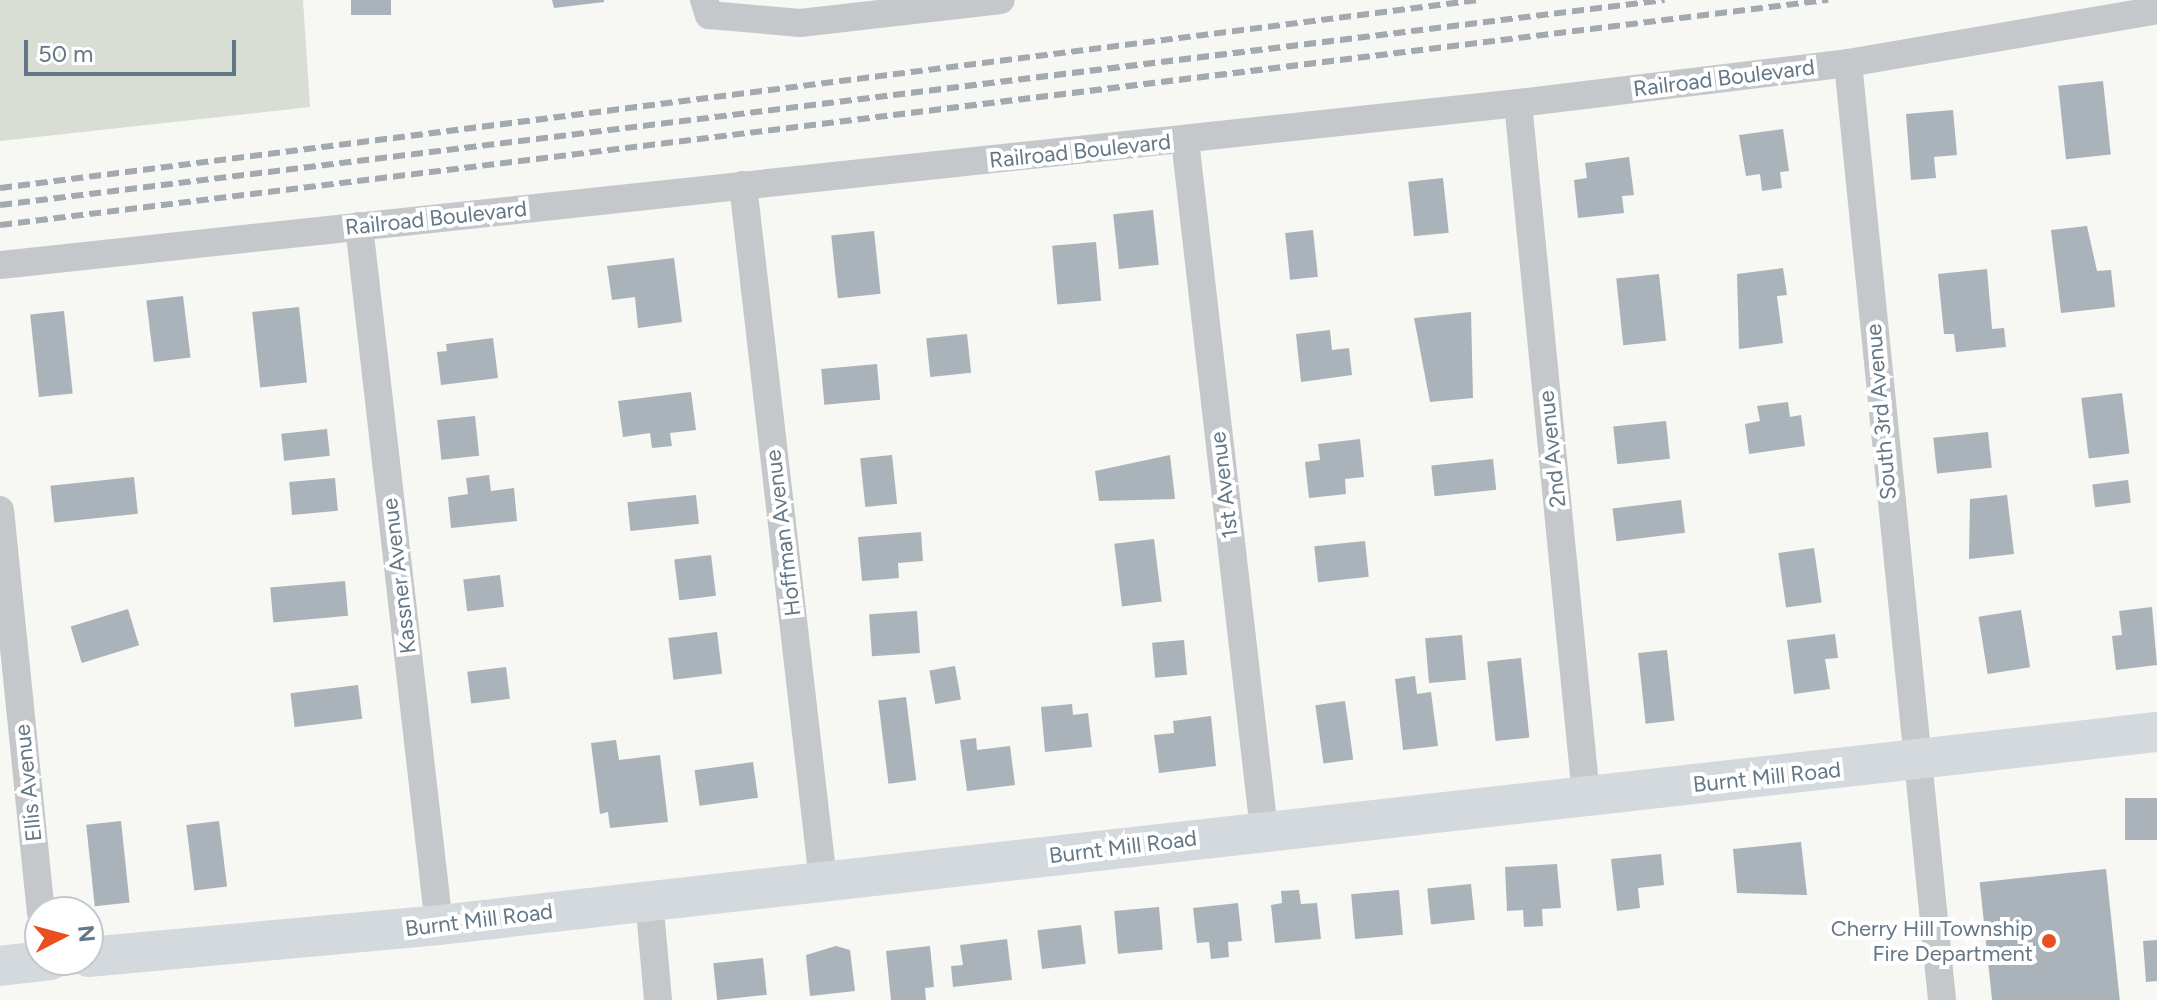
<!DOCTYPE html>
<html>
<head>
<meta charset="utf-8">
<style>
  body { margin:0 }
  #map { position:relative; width:2157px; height:1000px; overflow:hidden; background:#f7f7f3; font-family:Figtree,sans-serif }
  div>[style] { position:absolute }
  .green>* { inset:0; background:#d8ded4 }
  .building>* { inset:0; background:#aab3b9; transform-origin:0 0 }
  .minor>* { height:28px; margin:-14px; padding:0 14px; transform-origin:14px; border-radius:14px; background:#c4c8cb }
  .secondary>* { height:40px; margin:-20px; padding:0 20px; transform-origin:20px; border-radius:20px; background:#d4d9dd }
  .rail>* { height:6px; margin-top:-3px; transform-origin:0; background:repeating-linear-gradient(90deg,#a2a9af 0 12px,transparent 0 18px) }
  .dots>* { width:22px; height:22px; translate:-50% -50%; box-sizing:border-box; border:4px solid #fff; border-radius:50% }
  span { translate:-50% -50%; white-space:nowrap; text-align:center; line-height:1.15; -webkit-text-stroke:8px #fff; paint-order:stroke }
  .street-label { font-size:22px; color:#647786 }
  .poi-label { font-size:22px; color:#647786 }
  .right { translate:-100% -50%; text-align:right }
  .north { position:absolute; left:24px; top:896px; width:80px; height:80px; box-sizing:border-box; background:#fff; border:2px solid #c1c9cf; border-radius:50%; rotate:84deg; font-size:22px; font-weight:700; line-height:32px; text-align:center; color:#647786 }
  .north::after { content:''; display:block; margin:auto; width:28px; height:36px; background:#eb4f1e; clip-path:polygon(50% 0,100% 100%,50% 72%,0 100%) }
  .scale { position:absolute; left:24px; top:40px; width:212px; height:36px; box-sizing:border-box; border:4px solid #647786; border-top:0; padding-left:10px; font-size:24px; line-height:28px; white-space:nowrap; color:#647786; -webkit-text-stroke:6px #fff; paint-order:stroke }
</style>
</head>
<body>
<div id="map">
  <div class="green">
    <i style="clip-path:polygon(0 0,303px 0,310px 107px,0 141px)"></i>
  </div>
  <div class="building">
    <i style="left:351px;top:0;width:40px;height:15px"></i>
    <i style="clip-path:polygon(552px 0,604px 0,604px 2px,554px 8px)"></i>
    <i style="left:2103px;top:81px;width:74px;height:45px;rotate:84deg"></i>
    <i style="clip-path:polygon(1953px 110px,1957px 155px,1934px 157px,1936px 178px,1911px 180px,1906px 114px)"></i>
    <i style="clip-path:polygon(1783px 129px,1789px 171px,1780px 172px,1782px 188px,1762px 191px,1760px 174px,1746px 176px,1739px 135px)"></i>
    <i style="clip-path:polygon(1629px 157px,1634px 195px,1622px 196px,1624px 213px,1578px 218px,1574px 180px,1587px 178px,1585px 163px)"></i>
    <i style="left:1443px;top:178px;width:55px;height:35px;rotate:84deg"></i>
    <i style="left:1153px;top:210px;width:55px;height:40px;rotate:84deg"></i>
    <i style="clip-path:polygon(2087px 226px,2097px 271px,2111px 270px,2115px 307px,2061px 313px,2051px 230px)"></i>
    <i style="left:1313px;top:230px;width:47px;height:28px;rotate:84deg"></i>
    <i style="left:874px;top:231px;width:63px;height:43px;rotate:84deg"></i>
    <i style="left:1096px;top:242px;width:59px;height:44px;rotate:85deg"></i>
    <i style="clip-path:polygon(674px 258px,682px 322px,638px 328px,635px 297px,612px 300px,607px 266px)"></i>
    <i style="clip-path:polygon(1783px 268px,1787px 295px,1777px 296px,1783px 343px,1739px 349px,1737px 274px)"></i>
    <i style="clip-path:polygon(1987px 269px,1992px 329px,2004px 328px,2006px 347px,1956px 352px,1954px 334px,1944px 334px,1938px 274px)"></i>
    <i style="left:1659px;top:274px;width:67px;height:43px;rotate:84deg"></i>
    <i style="left:183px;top:296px;width:62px;height:37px;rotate:83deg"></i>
    <i style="left:299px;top:307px;width:76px;height:47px;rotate:84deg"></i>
    <i style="left:64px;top:311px;width:83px;height:34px;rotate:84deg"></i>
    <i style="clip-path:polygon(1471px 312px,1473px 398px,1430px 402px,1414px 318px)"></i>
    <i style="clip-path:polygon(1330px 330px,1332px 350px,1349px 348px,1352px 375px,1301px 382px,1296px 334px)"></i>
    <i style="left:967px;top:334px;width:39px;height:41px;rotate:84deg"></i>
    <i style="clip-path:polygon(493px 338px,498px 378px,441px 385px,437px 352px,447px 351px,446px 344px)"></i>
    <i style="left:877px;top:364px;width:36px;height:56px;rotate:85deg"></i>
    <i style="clip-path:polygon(691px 392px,696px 430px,670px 433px,672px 446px,652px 448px,650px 433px,623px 437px,618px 401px)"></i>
    <i style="left:2122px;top:393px;width:61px;height:41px;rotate:83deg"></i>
    <i style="clip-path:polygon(1788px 402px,1790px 417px,1801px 415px,1805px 446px,1749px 454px,1745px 424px,1760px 421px,1757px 406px)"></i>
    <i style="left:475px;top:416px;width:40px;height:38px;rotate:84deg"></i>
    <i style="left:1666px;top:421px;width:38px;height:53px;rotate:84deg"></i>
    <i style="left:327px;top:429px;width:27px;height:46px;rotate:84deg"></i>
    <i style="left:1988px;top:432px;width:36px;height:55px;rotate:84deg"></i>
    <i style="clip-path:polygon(1360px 439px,1364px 477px,1345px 479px,1346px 494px,1309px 498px,1305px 462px,1320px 460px,1318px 444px)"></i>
    <i style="left:892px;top:455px;width:49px;height:32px;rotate:84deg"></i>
    <i style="clip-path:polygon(1170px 455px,1175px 499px,1099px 501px,1095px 471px)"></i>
    <i style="left:1493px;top:459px;width:31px;height:62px;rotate:84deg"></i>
    <i style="clip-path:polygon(489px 475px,491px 491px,514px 488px,517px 521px,451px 528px,448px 497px,468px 494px,466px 478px)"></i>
    <i style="left:134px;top:477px;width:37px;height:84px;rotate:84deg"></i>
    <i style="left:335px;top:478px;width:33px;height:46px;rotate:85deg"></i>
    <i style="left:2128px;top:480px;width:23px;height:36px;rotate:83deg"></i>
    <i style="left:696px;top:495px;width:29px;height:69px;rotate:84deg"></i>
    <i style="clip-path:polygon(2007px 495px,2014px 554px,1969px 559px,1970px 499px)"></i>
    <i style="left:1681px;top:500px;width:33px;height:69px;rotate:83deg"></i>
    <i style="clip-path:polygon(921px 532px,923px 561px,898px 563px,899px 578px,862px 581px,858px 537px)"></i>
    <i style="left:1154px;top:539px;width:63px;height:40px;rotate:83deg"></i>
    <i style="left:1365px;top:541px;width:36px;height:51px;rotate:84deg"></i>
    <i style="left:1814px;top:548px;width:55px;height:36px;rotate:82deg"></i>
    <i style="left:711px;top:555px;width:41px;height:37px;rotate:83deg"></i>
    <i style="left:500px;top:575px;width:32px;height:37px;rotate:83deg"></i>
    <i style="left:345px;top:581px;width:35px;height:75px;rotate:85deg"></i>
    <i style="clip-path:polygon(2152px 607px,2157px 665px,2116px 670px,2112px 636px,2122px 635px,2119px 611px)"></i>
    <i style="left:128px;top:609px;width:38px;height:60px;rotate:73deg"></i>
    <i style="left:2021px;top:610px;width:58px;height:43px;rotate:81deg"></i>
    <i style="left:917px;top:611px;width:42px;height:48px;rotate:86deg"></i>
    <i style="left:717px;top:632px;width:42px;height:49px;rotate:83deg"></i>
    <i style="clip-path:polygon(1835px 634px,1838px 658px,1825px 659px,1830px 689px,1794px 694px,1787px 640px)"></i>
    <i style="left:1462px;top:635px;width:45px;height:37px;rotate:85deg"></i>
    <i style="left:1184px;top:640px;width:35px;height:32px;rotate:85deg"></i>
    <i style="left:1667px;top:650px;width:71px;height:29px;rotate:84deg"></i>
    <i style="left:1521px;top:658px;width:80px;height:34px;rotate:84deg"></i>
    <i style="left:955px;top:666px;width:34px;height:26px;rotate:80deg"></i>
    <i style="left:506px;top:667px;width:32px;height:39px;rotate:83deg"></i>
    <i style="clip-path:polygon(1415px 676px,1417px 694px,1431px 692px,1438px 746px,1403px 750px,1395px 679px)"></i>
    <i style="left:358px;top:685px;width:34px;height:68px;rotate:83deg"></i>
    <i style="left:906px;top:697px;width:84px;height:28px;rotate:83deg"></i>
    <i style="left:1345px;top:701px;width:59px;height:30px;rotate:82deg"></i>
    <i style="clip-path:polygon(1072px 704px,1073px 715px,1088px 713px,1092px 747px,1045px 752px,1041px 707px)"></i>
    <i style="clip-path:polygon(1211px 716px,1216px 766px,1159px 773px,1154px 735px,1174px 733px,1173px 721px)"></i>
    <i style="clip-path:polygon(976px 738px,977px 750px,1010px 746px,1015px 785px,967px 791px,960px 740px)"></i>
    <i style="clip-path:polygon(616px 740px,619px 760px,660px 755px,668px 822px,610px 828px,608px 812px,600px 814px,591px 743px)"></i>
    <i style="left:753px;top:762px;width:36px;height:59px;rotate:82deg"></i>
    <i style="left:2157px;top:798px;width:42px;height:32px;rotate:90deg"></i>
    <i style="left:121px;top:821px;width:82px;height:35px;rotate:84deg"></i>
    <i style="left:219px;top:821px;width:66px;height:33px;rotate:83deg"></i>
    <i style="clip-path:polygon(1801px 842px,1807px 895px,1737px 893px,1733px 849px)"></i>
    <i style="clip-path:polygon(1661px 854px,1664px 885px,1638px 888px,1640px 908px,1617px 911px,1611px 859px)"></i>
    <i style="clip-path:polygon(1557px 864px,1561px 908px,1542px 909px,1543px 926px,1524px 927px,1523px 910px,1507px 911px,1505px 867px)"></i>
    <i style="left:2106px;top:869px;width:132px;height:127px;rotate:84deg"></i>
    <i style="left:1471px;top:884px;width:36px;height:44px;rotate:84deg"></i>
    <i style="clip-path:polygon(1299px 890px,1301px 904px,1317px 903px,1321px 939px,1275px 943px,1271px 905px,1282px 903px,1281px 891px)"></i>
    <i style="left:1399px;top:890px;width:45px;height:48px;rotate:85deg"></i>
    <i style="clip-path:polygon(1238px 903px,1242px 941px,1228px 942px,1229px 957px,1211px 959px,1209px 942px,1197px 943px,1193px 908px)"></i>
    <i style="left:1159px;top:907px;width:43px;height:45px;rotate:85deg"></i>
    <i style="left:1081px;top:925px;width:39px;height:44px;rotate:83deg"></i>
    <i style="clip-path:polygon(1007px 939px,1012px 980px,953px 987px,951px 966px,963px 965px,960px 945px)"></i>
    <i style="clip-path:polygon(2157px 940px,2157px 981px,2146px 982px,2143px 941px)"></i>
    <i style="clip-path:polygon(836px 946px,850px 950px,855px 991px,810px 996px,806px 955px)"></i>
    <i style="clip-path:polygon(930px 946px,934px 987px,925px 988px,926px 1000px,891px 1000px,886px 951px)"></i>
    <i style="left:763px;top:958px;width:37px;height:50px;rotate:84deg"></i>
  </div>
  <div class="minor">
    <i style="left:704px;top:0;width:16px;rotate:72deg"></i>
    <i style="left:709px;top:15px;width:91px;rotate:5deg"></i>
    <i style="left:800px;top:23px;width:202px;rotate:-6.5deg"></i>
    <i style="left:1848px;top:63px;width:942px;rotate:84.27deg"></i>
    <i style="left:1518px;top:103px;width:695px;rotate:84.39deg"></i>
    <i style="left:1185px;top:140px;width:695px;rotate:83.47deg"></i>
    <i style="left:743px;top:185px;width:701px;rotate:83.44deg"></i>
    <i style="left:359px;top:226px;width:704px;rotate:83.47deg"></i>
    <i style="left:0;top:265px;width:1527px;rotate:-6.09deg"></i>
    <i style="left:1518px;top:103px;width:332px;rotate:-6.9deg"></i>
    <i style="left:1848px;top:63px;width:314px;rotate:-9.7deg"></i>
    <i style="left:0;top:510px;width:404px;rotate:84.2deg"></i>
    <i style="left:649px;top:899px;width:101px;rotate:84.9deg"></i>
  </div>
  <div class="secondary">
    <i style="left:88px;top:957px;width:352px;rotate:-5.2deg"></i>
    <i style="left:439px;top:925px;width:1729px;rotate:-6.41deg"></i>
    <i style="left:0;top:966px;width:51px;rotate:-6.7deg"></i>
  </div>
  <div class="rail">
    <i style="left:0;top:188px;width:1490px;rotate:-7.25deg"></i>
    <i style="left:0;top:205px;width:1677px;rotate:-7.02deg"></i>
    <i style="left:0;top:225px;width:1842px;rotate:-7.02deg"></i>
  </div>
  <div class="dots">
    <i style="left:2049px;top:941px;background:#eb4f1e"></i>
  </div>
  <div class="street-label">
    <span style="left:1724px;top:78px;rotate:-7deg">Railroad Boulevard</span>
    <span style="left:1080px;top:151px;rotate:-6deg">Railroad Boulevard</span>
    <span style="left:436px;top:218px;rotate:-6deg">Railroad Boulevard</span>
    <span style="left:1881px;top:412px;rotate:-95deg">South 3rd Avenue</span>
    <span style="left:1552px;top:449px;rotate:-96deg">2nd Avenue</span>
    <span style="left:1224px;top:485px;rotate:-97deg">1st Avenue</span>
    <span style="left:783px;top:533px;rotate:-97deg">Hoffman Avenue</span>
    <span style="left:399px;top:576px;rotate:-97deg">Kassner Avenue</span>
    <span style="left:1767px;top:777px;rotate:-6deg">Burnt Mill Road</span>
    <span style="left:28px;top:783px;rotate:-96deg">Ellis Avenue</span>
    <span style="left:1123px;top:847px;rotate:-7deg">Burnt Mill Road</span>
    <span style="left:479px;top:920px;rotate:-7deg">Burnt Mill Road</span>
  </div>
  <div class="poi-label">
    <span class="right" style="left:2033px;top:941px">Cherry Hill Township<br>Fire Department</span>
  </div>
  <div class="north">N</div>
  <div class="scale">50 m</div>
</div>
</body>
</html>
